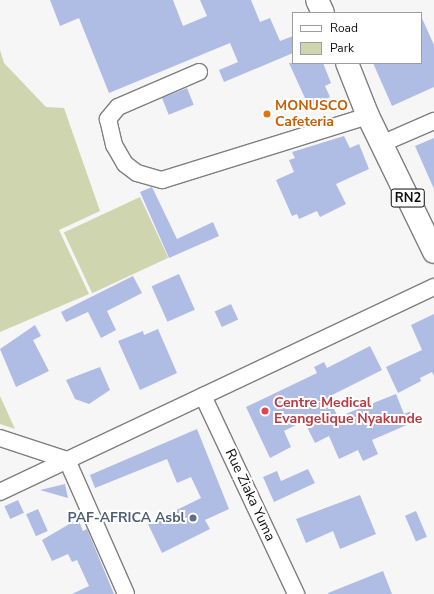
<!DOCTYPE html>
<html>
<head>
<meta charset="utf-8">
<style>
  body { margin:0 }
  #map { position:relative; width:434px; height:594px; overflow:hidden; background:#f6f6f7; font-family:"Nunito Sans",sans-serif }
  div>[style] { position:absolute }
  .green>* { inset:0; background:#cfd5af; transform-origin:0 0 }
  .building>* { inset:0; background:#afbde4; transform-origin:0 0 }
  .roads { filter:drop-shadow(1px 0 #7f7f80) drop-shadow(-1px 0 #7f7f80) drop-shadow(0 1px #7f7f80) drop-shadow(0 -1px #7f7f80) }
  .minor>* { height:16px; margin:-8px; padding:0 8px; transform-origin:8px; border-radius:8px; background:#fff }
  .highway>* { height:22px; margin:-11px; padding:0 11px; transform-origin:11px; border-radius:11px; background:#fff }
  .dots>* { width:11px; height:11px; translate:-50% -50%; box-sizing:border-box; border:2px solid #fff; border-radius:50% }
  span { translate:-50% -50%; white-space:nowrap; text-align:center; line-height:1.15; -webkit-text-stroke:4px #fff; paint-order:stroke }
  .shield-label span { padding:1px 3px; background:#fff; border:1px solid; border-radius:3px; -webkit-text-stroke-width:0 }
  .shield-label { font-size:13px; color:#0c0c0c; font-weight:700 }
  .food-label { font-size:14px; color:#c56008; font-weight:700 }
  .left { translate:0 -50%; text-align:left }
  .health-label { font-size:14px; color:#be3a42; font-weight:700 }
  .street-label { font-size:14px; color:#0c0c0c }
  .service-label { font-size:14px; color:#4e5e75; font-weight:700 }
  .right { translate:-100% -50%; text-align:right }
  .legend { position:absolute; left:292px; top:12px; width:130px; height:52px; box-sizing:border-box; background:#fff; border:1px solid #9e9e9e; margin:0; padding:5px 7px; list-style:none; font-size:12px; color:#0c0c0c }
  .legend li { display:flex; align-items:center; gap:8px; height:20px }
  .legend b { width:20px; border:1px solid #9e9e9e }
</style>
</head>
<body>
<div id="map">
  <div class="green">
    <i style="clip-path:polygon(0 50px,4px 63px,46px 107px,64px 108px,100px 211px,59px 230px,89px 294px,0 332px)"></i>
    <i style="left:140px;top:197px;width:67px;height:84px;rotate:65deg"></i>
    <i style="clip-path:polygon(0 396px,15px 429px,0 424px)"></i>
  </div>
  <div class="building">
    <i style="clip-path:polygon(50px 0,173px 0,183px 26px,207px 16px,200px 0,251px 0,260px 22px,270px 18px,280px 41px,293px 36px,293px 53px,224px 82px,219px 70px,238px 62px,230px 43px,109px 93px,79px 18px,60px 26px)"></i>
    <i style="clip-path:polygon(421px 16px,434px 45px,434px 87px,392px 106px,373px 63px,421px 63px)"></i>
    <i style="clip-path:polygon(289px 63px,323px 63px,331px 83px,325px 86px,330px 97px,309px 107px)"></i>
    <i style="left:187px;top:88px;width:18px;height:27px;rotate:68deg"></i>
    <i style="clip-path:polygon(344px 136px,350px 148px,359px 144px,369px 169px,336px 184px,346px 204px,320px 217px,317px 211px,299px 219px,297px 214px,292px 216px,276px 180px,294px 172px,289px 160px,295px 158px,292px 152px)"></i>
    <i style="clip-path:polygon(434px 138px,434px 189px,415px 146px)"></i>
    <i style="clip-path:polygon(152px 187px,177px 239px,213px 222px,219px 236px,169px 258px,140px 192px)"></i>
    <i style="left:179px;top:274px;width:39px;height:30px;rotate:66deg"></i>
    <i style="clip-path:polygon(133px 276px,142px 293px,107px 311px,116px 330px,101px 338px,88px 312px,66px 322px,61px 312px)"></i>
    <i style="left:231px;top:304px;width:17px;height:18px;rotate:65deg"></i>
    <i style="clip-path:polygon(434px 314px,434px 376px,432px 372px,420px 378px,421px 381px,398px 393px,386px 367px,422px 350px,411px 325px)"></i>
    <i style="clip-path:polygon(35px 325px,41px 336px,33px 340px,49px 371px,16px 387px,0 349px)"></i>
    <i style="clip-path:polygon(158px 329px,177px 373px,140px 390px,118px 341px,143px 331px,144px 335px)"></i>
    <i style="clip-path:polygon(370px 346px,382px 370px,328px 397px,338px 417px,396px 394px,404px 414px,411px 411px,416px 421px,372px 440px,378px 454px,363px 461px,358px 450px,339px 459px,329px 436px,315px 443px,304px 421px,284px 431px,291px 447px,270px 458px,246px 407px,317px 373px,314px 367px,324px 362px,327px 368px)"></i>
    <i style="clip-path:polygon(100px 367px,110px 390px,89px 404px,75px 399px,66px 380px)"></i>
    <i style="clip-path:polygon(197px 429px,229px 509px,205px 520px,210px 529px,162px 553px,148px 524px,201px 498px,191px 477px,177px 483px,167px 459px,95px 488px,90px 475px)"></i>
    <i style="clip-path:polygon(308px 469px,315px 483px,274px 502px,263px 477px,277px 471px,281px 481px)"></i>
    <i style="clip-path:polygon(65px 484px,68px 498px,40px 490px)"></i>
    <i style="clip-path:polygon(360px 495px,376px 534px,340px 549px,333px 531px,306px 543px,296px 519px)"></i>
    <i style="left:18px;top:500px;width:14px;height:15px;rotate:65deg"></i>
    <i style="left:38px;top:509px;width:24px;height:13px;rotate:66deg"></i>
    <i style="left:416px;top:511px;width:28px;height:12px;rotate:67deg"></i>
    <i style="clip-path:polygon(78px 519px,83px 531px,87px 529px,114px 594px,72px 594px,89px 586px,77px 560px,72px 562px,68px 554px,52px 561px,42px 540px)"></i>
    <i style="clip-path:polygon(383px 571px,392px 594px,328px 594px,328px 593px)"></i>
  </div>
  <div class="roads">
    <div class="minor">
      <i style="left:199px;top:72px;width:88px;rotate:156.6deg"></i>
      <i style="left:118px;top:107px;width:16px;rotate:130deg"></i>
      <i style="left:108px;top:119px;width:27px;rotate:77deg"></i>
      <i style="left:114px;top:145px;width:22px;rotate:60deg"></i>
      <i style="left:125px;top:164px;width:15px;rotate:37deg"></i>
      <i style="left:137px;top:173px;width:26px;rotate:16deg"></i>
      <i style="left:162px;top:180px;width:216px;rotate:-17.3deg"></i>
      <i style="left:381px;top:144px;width:58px;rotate:-23.5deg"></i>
      <i style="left:203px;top:396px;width:219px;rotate:64.8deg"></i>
      <i style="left:0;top:438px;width:71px;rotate:18.2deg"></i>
      <i style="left:67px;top:460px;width:146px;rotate:66.2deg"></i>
      <i style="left:0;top:492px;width:480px;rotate:-25.3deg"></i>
    </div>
    <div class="highway">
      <i style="left:317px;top:0;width:14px;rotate:65deg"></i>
      <i style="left:347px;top:63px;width:57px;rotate:68.4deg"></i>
      <i style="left:368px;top:116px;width:151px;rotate:64.1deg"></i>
    </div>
  </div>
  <div class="dots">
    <i style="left:267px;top:114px;background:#e8710a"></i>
    <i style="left:265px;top:411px;background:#e0444e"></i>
    <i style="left:193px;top:518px;background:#5c6f8a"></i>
  </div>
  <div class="shield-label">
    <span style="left:408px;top:198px">RN2</span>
  </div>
  <div class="food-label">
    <span class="left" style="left:275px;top:114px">MONUSCO<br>Cafeteria</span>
  </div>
  <div class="health-label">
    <span class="left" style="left:274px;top:411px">Centre Medical<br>Evangelique Nyakunde</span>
  </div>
  <div class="street-label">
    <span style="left:250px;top:495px;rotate:65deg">Rue Ziaka Yuma</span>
  </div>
  <div class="service-label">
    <span class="right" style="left:185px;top:518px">PAF-AFRICA Asbl</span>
  </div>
  <ul class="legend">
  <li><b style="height:5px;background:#fff"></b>Road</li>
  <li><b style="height:11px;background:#cfd5af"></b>Park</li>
  </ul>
</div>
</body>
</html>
